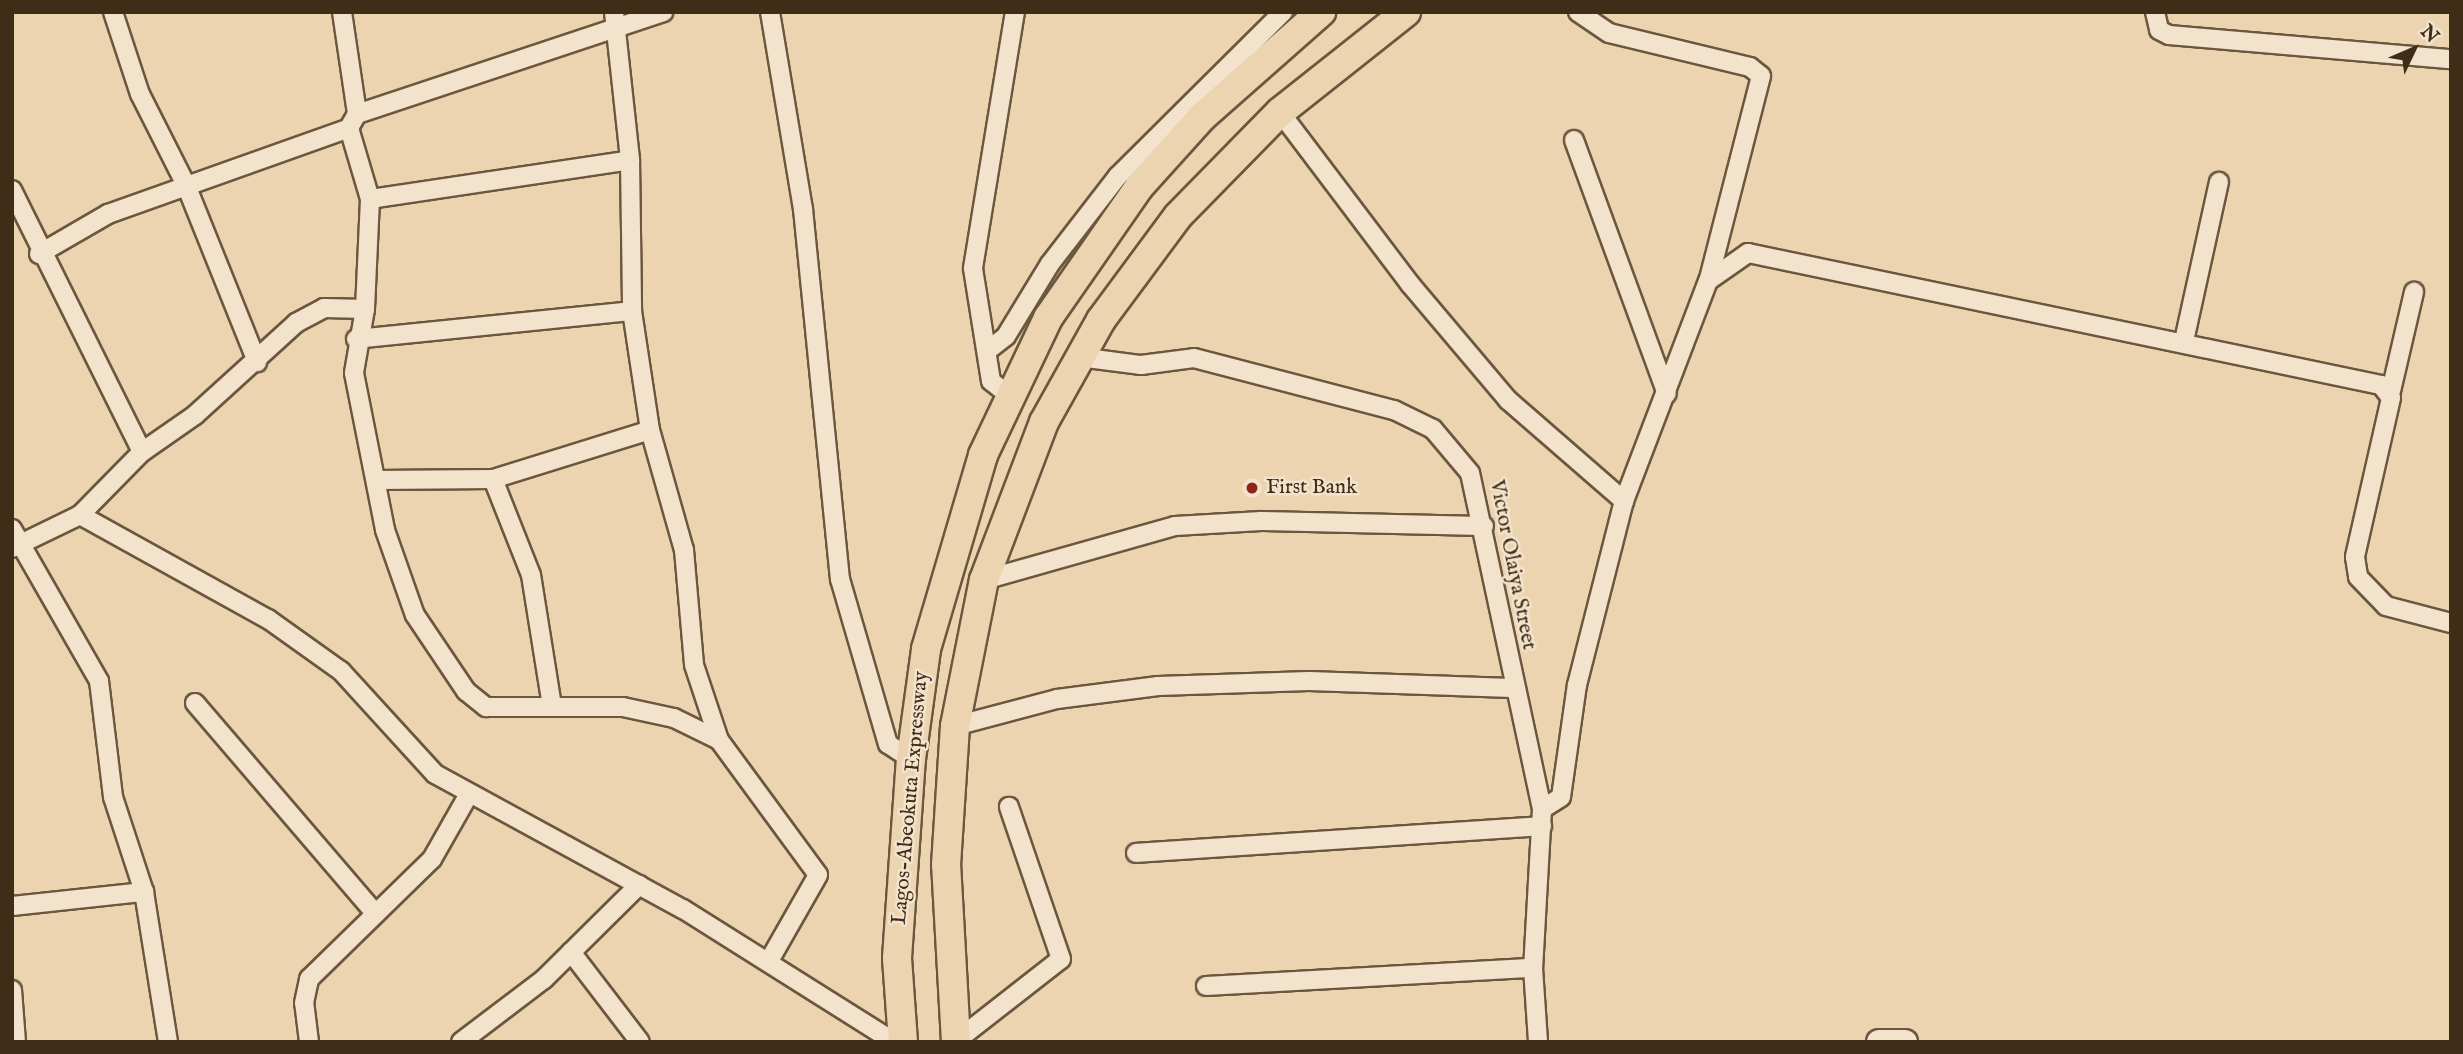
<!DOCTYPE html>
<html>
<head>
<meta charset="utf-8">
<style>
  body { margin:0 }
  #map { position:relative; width:2463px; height:1054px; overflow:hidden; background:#ecd4b1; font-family:"IM FELL English",serif }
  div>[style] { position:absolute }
  .roads { filter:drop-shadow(2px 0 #6b573e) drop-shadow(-2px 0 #6b573e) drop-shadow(0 2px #6b573e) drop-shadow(0 -2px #6b573e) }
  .minor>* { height:18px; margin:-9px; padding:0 9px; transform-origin:9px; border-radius:9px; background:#f3e3cc }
  .secondary>* { height:24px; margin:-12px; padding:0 12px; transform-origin:12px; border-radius:12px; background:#f3e3cc }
  .trunk>* { height:28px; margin:-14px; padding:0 14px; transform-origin:14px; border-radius:14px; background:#ecd4b1 }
  .dots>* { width:19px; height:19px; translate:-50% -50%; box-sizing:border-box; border:4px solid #f3e3cc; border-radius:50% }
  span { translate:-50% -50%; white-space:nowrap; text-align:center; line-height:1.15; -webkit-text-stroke:5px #f3e3cc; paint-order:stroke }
  .poi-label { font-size:21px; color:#402d18 }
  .left { translate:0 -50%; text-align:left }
  .street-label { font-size:21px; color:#402d18 }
  .frame { position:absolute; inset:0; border:14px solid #402d18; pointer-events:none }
  .north { position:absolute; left:2379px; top:14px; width:70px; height:70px; -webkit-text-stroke:5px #f3e3cc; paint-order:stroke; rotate:46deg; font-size:19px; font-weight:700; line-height:28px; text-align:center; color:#402d18 }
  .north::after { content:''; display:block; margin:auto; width:24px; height:32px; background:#402d18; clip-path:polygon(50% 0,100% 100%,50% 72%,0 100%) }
</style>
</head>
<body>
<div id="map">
  <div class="roads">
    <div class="minor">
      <i style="left:113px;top:12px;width:86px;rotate:71.8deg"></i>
      <i style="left:140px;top:94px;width:102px;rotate:63.2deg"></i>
      <i style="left:186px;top:185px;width:191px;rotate:68.1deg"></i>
      <i style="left:342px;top:12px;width:103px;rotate:81.6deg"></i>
      <i style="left:357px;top:114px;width:16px;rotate:120deg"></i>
      <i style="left:349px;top:128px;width:74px;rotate:73.5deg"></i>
      <i style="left:370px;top:199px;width:110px;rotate:92.6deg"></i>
      <i style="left:365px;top:309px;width:65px;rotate:99.8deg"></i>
      <i style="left:354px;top:373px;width:160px;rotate:78.8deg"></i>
      <i style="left:385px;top:530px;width:90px;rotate:70.6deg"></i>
      <i style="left:415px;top:615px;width:92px;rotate:56.1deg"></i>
      <i style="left:466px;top:691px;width:26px;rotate:39deg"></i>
      <i style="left:486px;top:707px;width:137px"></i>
      <i style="left:623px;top:707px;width:52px;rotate:12.2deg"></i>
      <i style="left:674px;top:718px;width:50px;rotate:26.1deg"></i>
      <i style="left:719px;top:740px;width:167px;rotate:53.7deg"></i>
      <i style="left:818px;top:875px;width:99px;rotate:119.7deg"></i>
      <i style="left:614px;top:12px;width:149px;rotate:83.8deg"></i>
      <i style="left:630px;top:160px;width:151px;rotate:89.2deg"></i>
      <i style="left:632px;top:311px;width:120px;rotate:81.4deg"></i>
      <i style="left:650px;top:430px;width:125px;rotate:74.2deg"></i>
      <i style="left:684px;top:550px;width:115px;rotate:85deg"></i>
      <i style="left:694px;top:665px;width:79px;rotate:71.6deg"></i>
      <i style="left:770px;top:12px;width:200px;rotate:80.5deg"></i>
      <i style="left:803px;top:209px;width:372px;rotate:84.3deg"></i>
      <i style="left:840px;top:579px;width:172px;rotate:73.8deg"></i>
      <i style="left:888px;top:744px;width:27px;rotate:33deg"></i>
      <i style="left:1578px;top:12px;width:37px;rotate:34deg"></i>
      <i style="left:1609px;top:33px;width:145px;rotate:13.6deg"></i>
      <i style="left:1750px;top:67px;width:14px;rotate:39deg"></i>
      <i style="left:1761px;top:76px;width:209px;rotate:104.4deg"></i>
      <i style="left:2155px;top:12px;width:18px;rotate:77deg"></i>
      <i style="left:2159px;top:30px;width:11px;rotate:27deg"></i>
      <i style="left:2169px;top:35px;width:283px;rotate:4.9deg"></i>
      <i style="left:1280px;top:112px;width:216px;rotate:52.9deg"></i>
      <i style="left:1410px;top:284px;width:152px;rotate:49.8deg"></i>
      <i style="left:1508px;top:400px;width:154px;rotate:41deg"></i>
      <i style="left:357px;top:114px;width:323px;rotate:-18.4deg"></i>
      <i style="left:1574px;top:140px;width:270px;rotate:69.9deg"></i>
      <i style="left:12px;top:190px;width:292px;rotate:63.6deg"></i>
      <i style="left:370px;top:199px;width:263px;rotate:-8.5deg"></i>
      <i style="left:39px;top:254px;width:80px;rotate:-30.1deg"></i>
      <i style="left:108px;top:214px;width:256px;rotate:-19.6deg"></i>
      <i style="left:356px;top:339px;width:277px;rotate:-5.8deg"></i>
      <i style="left:2184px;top:341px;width:163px;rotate:-77.6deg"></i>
      <i style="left:987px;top:351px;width:24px;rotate:-38deg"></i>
      <i style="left:1006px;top:336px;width:84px;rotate:-58.6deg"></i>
      <i style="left:1050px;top:264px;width:111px;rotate:-52.3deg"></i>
      <i style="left:1118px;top:176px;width:233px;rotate:-44.8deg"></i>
      <i style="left:1079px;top:357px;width:63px;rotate:7.4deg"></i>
      <i style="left:1141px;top:365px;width:53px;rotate:-7.5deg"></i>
      <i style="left:1194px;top:358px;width:207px;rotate:14.6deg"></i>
      <i style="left:1394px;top:410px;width:43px;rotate:26deg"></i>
      <i style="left:1433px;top:429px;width:57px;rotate:49.9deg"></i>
      <i style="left:1470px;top:473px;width:344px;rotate:77.9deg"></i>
      <i style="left:1542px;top:809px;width:159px;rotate:93.2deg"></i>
      <i style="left:1533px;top:968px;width:74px;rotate:86.1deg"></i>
      <i style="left:2391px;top:391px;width:102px;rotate:-76.9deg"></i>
      <i style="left:1010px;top:396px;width:24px;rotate:-142deg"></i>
      <i style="left:991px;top:381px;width:114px;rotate:-99.1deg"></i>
      <i style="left:973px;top:268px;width:259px;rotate:-80.7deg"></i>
      <i style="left:493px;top:479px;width:103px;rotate:68.4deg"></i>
      <i style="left:531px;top:575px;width:133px;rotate:80.9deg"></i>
      <i style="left:377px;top:480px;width:116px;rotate:-0.5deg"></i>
      <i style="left:493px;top:479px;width:164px;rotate:-17.3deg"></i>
      <i style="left:80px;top:515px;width:88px;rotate:-45.5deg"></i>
      <i style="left:142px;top:452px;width:65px;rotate:-34.9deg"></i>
      <i style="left:195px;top:415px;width:137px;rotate:-42.3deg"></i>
      <i style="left:296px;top:323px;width:32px;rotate:-28deg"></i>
      <i style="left:324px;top:308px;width:41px;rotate:1.4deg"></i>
      <i style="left:12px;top:529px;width:175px;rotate:60.2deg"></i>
      <i style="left:99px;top:681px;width:117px;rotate:83.1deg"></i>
      <i style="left:113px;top:797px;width:100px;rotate:71.9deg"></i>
      <i style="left:144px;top:892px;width:152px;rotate:80.9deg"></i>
      <i style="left:12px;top:548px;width:76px;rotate:-25.9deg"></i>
      <i style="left:80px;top:515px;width:215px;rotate:29deg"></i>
      <i style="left:268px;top:619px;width:90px;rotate:35.5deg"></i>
      <i style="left:341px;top:671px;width:139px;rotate:47.6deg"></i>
      <i style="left:435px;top:774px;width:282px;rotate:28.6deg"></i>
      <i style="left:683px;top:909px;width:249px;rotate:32.2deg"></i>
      <i style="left:984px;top:580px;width:198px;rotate:-15.8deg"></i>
      <i style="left:1175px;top:526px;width:86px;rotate:-3.3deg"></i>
      <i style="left:1261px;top:521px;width:223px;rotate:1.3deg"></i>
      <i style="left:195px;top:703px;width:277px;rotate:49.4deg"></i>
      <i style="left:955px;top:726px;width:106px;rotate:-14.8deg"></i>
      <i style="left:1057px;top:699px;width:102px;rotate:-7.3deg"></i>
      <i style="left:1158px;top:686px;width:151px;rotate:-1.9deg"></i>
      <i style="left:1309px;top:681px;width:203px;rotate:2deg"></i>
      <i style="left:1542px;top:809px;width:22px;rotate:-32deg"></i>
      <i style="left:1561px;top:797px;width:113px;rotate:-81.9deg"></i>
      <i style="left:1577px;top:685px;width:190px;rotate:-75.7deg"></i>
      <i style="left:1624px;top:501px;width:235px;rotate:-69.1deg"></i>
      <i style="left:1708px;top:281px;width:49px;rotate:-35deg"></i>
      <i style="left:1748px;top:253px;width:647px;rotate:11.78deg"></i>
      <i style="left:2381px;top:385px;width:16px;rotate:52deg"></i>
      <i style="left:2391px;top:398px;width:163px;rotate:102.8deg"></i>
      <i style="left:2355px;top:557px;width:20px;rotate:81deg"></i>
      <i style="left:2358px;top:577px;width:40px;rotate:46deg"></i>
      <i style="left:2386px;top:606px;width:67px;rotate:14.7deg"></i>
      <i style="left:1136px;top:853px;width:407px;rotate:-3.8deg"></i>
      <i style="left:12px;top:906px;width:133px;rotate:-6.1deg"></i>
      <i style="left:571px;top:952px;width:113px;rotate:52.5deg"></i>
      <i style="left:1206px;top:986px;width:327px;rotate:-3.2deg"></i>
      <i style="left:12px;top:990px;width:52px;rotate:85.6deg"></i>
      <i style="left:956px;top:1041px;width:133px;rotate:-38deg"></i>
      <i style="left:1061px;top:959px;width:161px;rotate:-108.9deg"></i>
      <i style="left:309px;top:1042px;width:39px;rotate:-97deg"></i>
      <i style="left:304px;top:1003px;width:25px;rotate:-78deg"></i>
      <i style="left:309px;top:979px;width:172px;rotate:-44.3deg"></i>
      <i style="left:432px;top:859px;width:75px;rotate:-60.4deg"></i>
      <i style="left:461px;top:1042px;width:104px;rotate:-37.2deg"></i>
      <i style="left:544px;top:979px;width:134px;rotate:-44.7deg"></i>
    </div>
    <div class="secondary">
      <i style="left:1879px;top:1042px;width:26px"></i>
    </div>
    <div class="trunk">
      <i style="left:903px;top:1042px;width:84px;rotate:-94.1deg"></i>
      <i style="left:897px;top:958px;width:199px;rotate:-86deg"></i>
      <i style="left:911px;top:759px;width:111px;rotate:-82.2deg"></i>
      <i style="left:926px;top:649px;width:202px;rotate:-73.6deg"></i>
      <i style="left:983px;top:455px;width:152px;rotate:-64.6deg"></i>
      <i style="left:1048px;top:318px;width:160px;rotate:-55.2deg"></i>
      <i style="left:1139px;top:187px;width:94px;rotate:-48deg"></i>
      <i style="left:1202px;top:117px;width:159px;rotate:-41.4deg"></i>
      <i style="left:956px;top:1042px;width:177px;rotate:-93.2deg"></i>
      <i style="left:946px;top:865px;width:139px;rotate:-86.3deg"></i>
      <i style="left:955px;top:726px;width:149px;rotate:-78.8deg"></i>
      <i style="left:984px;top:580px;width:169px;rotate:-69.2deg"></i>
      <i style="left:1044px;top:422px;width:117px;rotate:-60.8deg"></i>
      <i style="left:1101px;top:320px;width:129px;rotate:-53.5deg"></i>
      <i style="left:1178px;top:216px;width:146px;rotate:-45.6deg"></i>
      <i style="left:1280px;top:112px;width:161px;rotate:-38.4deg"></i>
    </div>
  </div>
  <div class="dots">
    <i style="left:1252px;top:488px;background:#8f2418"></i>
  </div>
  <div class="poi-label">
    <span class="left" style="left:1266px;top:488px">First Bank</span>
  </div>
  <div class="street-label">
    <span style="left:1512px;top:565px;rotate:79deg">Victor Olaiya Street</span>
    <span style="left:911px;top:798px;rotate:-85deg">Lagos-Abeokuta Expressway</span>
  </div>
  <div class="frame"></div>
  <div class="north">N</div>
</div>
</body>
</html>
